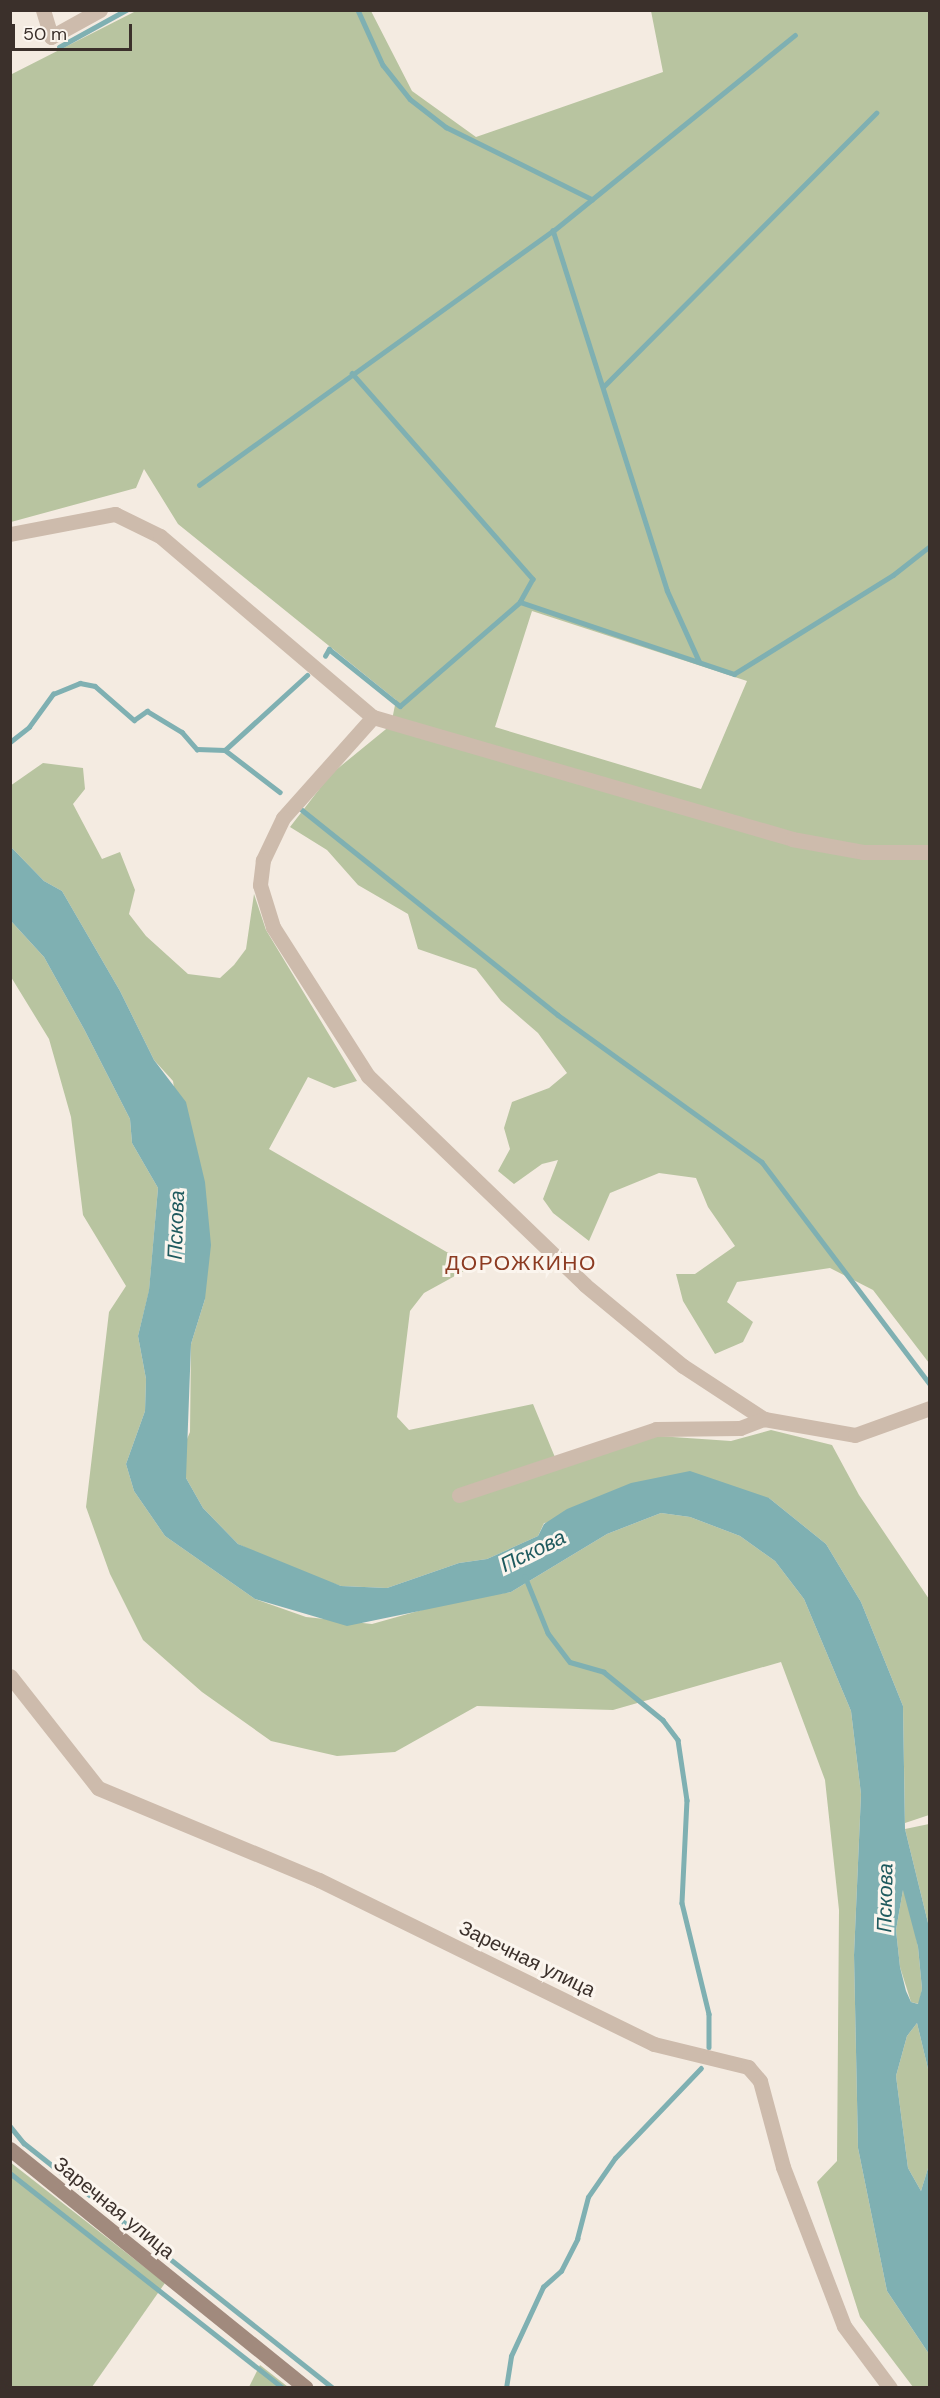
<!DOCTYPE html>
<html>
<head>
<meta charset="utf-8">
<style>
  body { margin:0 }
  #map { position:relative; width:940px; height:2398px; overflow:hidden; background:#f4ebe1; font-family:"DM Sans",sans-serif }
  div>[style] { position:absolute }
  .green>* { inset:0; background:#b8c4a0 }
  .water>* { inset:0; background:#7fb0b2 }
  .stream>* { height:4.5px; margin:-2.25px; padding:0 2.25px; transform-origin:2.25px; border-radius:2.25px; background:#7fb0b2 }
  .street>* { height:15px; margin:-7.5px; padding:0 7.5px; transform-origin:7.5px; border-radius:7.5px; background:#cdbbac }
  .secondary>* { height:15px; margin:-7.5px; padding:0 7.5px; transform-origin:7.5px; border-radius:7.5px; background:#a18a7d }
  span { translate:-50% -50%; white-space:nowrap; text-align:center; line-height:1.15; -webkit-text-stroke:6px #fbf5ee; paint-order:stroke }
  .street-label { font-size:20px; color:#3b302b }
  .water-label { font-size:21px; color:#1f5a5e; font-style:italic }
  .neighbourhood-label { font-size:21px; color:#8c3b22; letter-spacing:1.5px }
  .frame { position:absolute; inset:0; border:12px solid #3b302b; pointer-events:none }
  .scale { position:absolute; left:12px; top:24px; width:120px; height:27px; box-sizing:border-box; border:3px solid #3b302b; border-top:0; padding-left:8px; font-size:18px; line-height:21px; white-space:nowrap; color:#3b302b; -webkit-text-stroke:4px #fbf5ee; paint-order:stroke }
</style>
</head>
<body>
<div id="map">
  <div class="green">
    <i style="clip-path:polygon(evenodd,136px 11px,371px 11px,412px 91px,476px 137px,663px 72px,651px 11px,929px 11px,929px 1363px,873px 1290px,830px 1268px,737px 1282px,727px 1302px,753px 1322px,743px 1342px,715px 1354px,683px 1301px,676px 1274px,695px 1274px,735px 1246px,708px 1207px,696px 1178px,659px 1173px,610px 1193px,589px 1241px,553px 1213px,543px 1199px,558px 1160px,542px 1164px,514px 1184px,498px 1171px,510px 1149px,504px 1128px,512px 1102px,549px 1088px,567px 1073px,538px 1033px,501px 1001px,476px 969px,418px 949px,408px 914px,358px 885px,327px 850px,290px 827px,331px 774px,391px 725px,396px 700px,178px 524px,144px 469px,136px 488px,11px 522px,10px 75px,136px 11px,532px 611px,747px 681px,701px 789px,495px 727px,532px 611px)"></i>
    <i style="clip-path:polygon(43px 763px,83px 768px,85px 789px,73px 804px,102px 859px,120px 852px,135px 890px,129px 914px,146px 936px,188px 974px,220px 978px,234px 965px,246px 949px,254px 894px,266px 930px,357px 1081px,334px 1088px,308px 1077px,269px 1149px,457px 1258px,464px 1271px,424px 1293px,410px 1311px,397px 1417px,409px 1430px,533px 1404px,559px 1467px,658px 1436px,731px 1441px,771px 1430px,832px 1445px,859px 1495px,929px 1599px,929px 1815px,905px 1823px,903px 1706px,861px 1602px,826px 1544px,769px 1498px,544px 1523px,538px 1536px,487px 1559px,459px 1563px,387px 1588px,341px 1586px,298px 1572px,238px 1544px,203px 1508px,186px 1478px,184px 1446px,190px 1432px,191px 1344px,205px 1299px,173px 1081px,154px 1060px,120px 991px,62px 891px,44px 881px,11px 847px,10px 786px)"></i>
    <i style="clip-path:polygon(11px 921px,44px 957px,84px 1029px,130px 1119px,132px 1143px,158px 1188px,149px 1291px,138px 1336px,146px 1379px,145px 1411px,126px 1464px,134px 1491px,165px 1536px,255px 1599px,306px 1617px,372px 1624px,461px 1599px,511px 1592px,607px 1534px,661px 1513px,690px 1517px,740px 1536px,775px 1561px,804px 1599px,851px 1711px,861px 1794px,854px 1955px,858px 2148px,887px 2291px,929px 2354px,929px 2387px,913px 2387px,860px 2317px,817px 2182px,837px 2161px,839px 1910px,825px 1780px,781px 1662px,613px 1710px,477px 1706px,395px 1752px,337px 1756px,271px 1741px,202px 1692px,143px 1640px,110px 1574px,86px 1507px,109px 1312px,126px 1286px,83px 1215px,71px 1117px,49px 1039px,11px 977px)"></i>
    <i style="clip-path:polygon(929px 1824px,929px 1927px,905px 1829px)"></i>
    <i style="clip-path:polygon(903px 1890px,907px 1890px,918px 1947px,922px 1989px,919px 2004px,911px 2002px,900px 1967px,896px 1930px)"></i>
    <i style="clip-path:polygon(917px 2023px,930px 2077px,929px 2165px,921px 2191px,908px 2168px,896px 2076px,907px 2036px)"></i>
    <i style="clip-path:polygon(10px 2162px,165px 2283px,92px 2387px,11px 2387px)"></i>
    <i style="clip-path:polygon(260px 2365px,288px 2387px,249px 2387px)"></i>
  </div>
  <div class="water">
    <i style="clip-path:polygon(evenodd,11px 847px,44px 881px,62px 891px,120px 991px,154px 1060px,186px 1102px,205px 1182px,211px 1245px,205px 1299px,191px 1344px,186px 1478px,203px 1508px,238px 1544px,341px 1586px,387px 1588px,459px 1563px,487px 1559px,538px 1536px,544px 1524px,567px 1509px,631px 1483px,690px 1471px,769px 1498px,826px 1544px,861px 1602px,903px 1706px,905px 1829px,929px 1927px,930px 2077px,917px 2023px,907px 2036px,896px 2076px,908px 2168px,921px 2191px,929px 2165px,929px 2354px,887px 2291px,858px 2148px,854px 1955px,861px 1794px,851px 1711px,804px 1599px,775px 1561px,740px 1536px,690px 1517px,661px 1513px,607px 1534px,511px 1592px,347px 1626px,255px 1599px,165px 1536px,134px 1491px,126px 1464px,145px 1411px,146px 1379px,138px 1336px,149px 1290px,158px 1188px,132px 1143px,130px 1119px,84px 1029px,44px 957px,11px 921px,11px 847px,903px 1890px,918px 1947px,922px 1989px,918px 2004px,911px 2002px,906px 1991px,900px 1967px,896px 1930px,903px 1890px)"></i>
  </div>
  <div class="stream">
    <i style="left:358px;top:10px;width:60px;rotate:65.6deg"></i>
    <i style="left:383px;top:65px;width:43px;rotate:51.5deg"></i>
    <i style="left:410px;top:99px;width:46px;rotate:37.9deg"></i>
    <i style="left:446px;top:127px;width:163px;rotate:26.3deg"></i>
    <i style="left:59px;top:47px;width:77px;rotate:-28.9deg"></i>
    <i style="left:352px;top:373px;width:274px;rotate:48.7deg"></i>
    <i style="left:533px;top:579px;width:26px;rotate:119deg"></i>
    <i style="left:603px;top:387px;width:387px;rotate:-45.1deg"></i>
    <i style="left:199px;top:485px;width:436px;rotate:-35.7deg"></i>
    <i style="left:325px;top:656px;width:8px;rotate:-60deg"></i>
    <i style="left:329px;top:649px;width:91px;rotate:38.8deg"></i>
    <i style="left:400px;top:706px;width:159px;rotate:-40.9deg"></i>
    <i style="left:520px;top:602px;width:226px;rotate:18.6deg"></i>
    <i style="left:734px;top:674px;width:187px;rotate:-31.9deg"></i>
    <i style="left:893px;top:575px;width:47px;rotate:-38.1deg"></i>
    <i style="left:699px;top:662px;width:78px;rotate:-114.3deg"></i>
    <i style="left:667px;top:591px;width:378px;rotate:-107.6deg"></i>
    <i style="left:553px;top:231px;width:311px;rotate:-39deg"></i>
    <i style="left:10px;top:742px;width:24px;rotate:-38deg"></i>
    <i style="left:29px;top:727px;width:41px;rotate:-54deg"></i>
    <i style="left:53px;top:694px;width:29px;rotate:-22deg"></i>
    <i style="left:80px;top:683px;width:15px;rotate:11deg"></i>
    <i style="left:95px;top:686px;width:52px;rotate:41.1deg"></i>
    <i style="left:134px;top:720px;width:16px;rotate:-35deg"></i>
    <i style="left:147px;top:711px;width:41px;rotate:31deg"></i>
    <i style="left:182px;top:732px;width:23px;rotate:49deg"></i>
    <i style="left:197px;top:749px;width:28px;rotate:2deg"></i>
    <i style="left:225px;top:750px;width:111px;rotate:-42.4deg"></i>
    <i style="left:225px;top:750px;width:69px;rotate:37.4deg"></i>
    <i style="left:301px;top:809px;width:329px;rotate:38.7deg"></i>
    <i style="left:558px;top:1015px;width:251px;rotate:35.8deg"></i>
    <i style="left:762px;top:1162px;width:278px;rotate:52.9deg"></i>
    <i style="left:525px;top:1576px;width:61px;rotate:68deg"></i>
    <i style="left:548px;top:1633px;width:36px;rotate:53deg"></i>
    <i style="left:570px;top:1662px;width:35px;rotate:16deg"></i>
    <i style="left:604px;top:1672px;width:76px;rotate:39.1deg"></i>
    <i style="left:663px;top:1720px;width:25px;rotate:53deg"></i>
    <i style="left:678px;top:1740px;width:61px;rotate:81.5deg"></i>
    <i style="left:687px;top:1800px;width:103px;rotate:92.8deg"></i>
    <i style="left:682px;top:1903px;width:114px;rotate:76.3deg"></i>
    <i style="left:709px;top:2014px;width:33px;rotate:90deg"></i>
    <i style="left:10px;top:2126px;width:22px;rotate:51deg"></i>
    <i style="left:24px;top:2143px;width:394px;rotate:38.4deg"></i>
    <i style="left:10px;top:2173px;width:347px;rotate:38.2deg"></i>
    <i style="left:506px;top:2388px;width:32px;rotate:-81deg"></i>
    <i style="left:511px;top:2356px;width:76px;rotate:-65.1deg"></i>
    <i style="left:543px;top:2287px;width:24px;rotate:-42deg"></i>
    <i style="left:561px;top:2271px;width:36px;rotate:-63deg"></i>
    <i style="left:577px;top:2239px;width:43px;rotate:-75.3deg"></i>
    <i style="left:588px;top:2197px;width:47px;rotate:-55.3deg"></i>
    <i style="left:615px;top:2158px;width:124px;rotate:-46.3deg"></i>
  </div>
  <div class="street">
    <i style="left:43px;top:10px;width:28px;rotate:73deg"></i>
    <i style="left:51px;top:37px;width:56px;rotate:-28.9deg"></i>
    <i style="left:10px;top:534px;width:107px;rotate:-10.8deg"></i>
    <i style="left:115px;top:514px;width:50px;rotate:26.1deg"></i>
    <i style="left:160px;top:536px;width:280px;rotate:40.4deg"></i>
    <i style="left:373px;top:717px;width:436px;rotate:16.2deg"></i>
    <i style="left:792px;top:839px;width:72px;rotate:10.4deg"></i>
    <i style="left:863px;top:852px;width:67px"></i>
    <i style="left:373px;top:717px;width:135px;rotate:131.7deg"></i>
    <i style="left:283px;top:818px;width:47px;rotate:115.5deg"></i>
    <i style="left:263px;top:860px;width:25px;rotate:97deg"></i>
    <i style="left:260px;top:885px;width:44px;rotate:72.8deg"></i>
    <i style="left:273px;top:927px;width:177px;rotate:57.5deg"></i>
    <i style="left:368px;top:1076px;width:301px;rotate:43.9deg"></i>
    <i style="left:585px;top:1285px;width:127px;rotate:39.6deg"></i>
    <i style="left:683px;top:1366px;width:97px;rotate:33.2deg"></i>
    <i style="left:764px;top:1419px;width:92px;rotate:10deg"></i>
    <i style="left:855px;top:1435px;width:80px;rotate:-19.8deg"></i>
    <i style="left:459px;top:1495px;width:208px;rotate:-18.5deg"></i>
    <i style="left:656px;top:1429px;width:84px;rotate:-0.7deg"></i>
    <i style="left:740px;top:1428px;width:26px;rotate:-21deg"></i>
    <i style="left:10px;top:1676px;width:142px;rotate:51.8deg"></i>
    <i style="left:98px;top:1788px;width:239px;rotate:22.6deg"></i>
    <i style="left:319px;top:1880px;width:373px;rotate:26.1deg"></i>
    <i style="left:654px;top:2044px;width:97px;rotate:13.7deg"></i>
    <i style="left:748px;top:2067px;width:18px;rotate:49deg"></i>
    <i style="left:760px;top:2081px;width:89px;rotate:75deg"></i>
    <i style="left:783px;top:2167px;width:170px;rotate:69deg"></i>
    <i style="left:844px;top:2326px;width:77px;rotate:53.4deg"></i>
  </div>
  <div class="secondary">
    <i style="left:10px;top:2149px;width:380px;rotate:38.9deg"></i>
  </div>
  <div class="street-label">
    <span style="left:527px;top:1959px;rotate:26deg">Заречная улица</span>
    <span style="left:114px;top:2208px;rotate:39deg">Заречная улица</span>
  </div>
  <div class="water-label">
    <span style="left:176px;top:1225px;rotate:-88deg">Пскова</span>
    <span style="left:533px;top:1551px;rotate:-26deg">Пскова</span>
    <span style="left:885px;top:1898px;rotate:-89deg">Пскова</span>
  </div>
  <div class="neighbourhood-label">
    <span style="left:521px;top:1263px">ДОРОЖКИНО</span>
  </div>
  <div class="frame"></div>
  <div class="scale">50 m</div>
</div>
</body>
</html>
